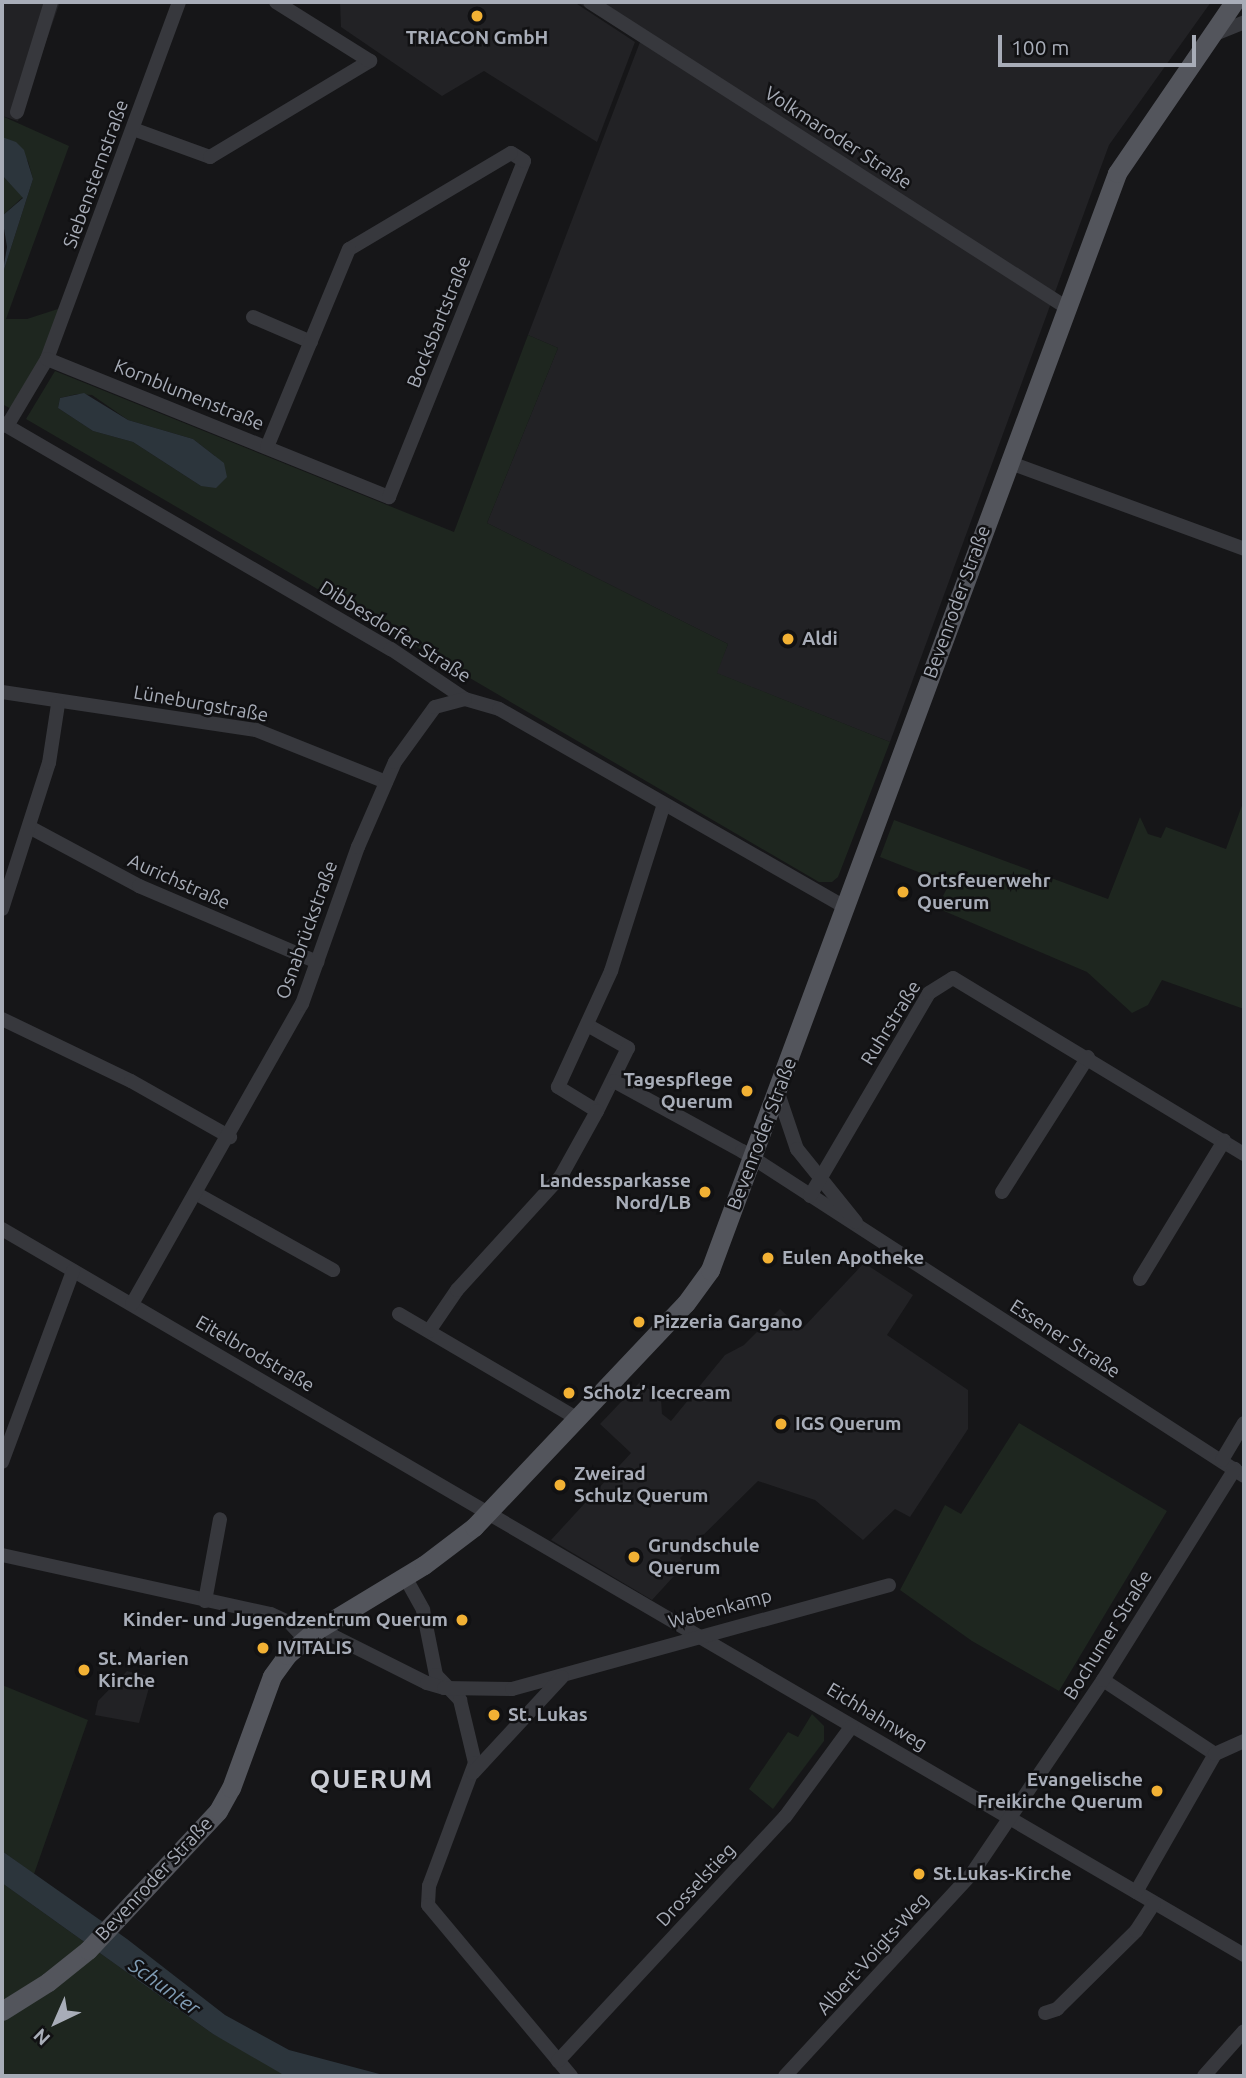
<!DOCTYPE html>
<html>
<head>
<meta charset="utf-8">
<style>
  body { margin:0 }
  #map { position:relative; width:1246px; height:2078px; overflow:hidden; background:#161618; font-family:Ubuntu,sans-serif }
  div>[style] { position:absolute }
  .built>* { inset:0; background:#222225 }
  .green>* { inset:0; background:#1e261f }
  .water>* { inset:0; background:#2c353c }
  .minor>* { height:14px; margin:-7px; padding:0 7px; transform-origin:7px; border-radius:7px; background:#37383d }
  .major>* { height:19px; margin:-9.5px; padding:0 9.5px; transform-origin:9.5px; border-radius:9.5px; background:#53555c }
  .dots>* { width:19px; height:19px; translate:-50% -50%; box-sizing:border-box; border:4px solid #111113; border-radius:50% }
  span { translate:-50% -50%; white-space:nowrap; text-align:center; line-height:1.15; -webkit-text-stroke:5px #111113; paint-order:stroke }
  .poi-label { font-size:19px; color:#a8adb8; font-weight:700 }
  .left { translate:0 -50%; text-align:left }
  .right { translate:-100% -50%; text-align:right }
  .street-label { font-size:19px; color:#a8adb8 }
  .water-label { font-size:21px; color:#7f9bb3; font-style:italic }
  .district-label { font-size:26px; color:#c9ccd4; font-weight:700; letter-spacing:2px }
  .frame { position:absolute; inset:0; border:4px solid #a8adb8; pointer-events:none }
  .north { position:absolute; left:21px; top:1987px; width:70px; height:70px; -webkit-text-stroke:5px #111113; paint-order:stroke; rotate:224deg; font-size:19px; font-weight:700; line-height:28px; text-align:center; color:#a8adb8 }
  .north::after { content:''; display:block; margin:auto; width:24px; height:32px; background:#a8adb8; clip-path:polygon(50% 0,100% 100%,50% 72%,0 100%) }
  .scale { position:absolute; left:998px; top:35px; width:198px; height:32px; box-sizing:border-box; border:4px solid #a8adb8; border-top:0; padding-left:9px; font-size:21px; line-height:24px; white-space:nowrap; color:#a8adb8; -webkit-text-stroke:5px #111113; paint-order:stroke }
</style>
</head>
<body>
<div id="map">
  <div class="built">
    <i style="clip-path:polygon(2px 2px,60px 2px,18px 121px,2px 116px)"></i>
    <i style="clip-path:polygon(340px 2px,574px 2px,635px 42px,597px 142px,484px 71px,442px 96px,341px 27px)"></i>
    <i style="clip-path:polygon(577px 2px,1211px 2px,1109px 145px,890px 742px,716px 673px,728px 644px,487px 523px,558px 348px,528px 335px,640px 42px)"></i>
    <i style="clip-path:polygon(864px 1263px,913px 1295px,887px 1335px,968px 1390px,968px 1429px,910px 1517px,895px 1509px,863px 1540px,815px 1500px,758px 1481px,680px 1558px,685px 1564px,652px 1600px,551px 1540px,631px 1453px,600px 1424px,640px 1382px,661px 1399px,662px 1414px,671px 1421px,725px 1355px,744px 1345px,780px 1309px,802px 1329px)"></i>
    <i style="clip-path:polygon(127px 1671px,152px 1677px,139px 1723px,95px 1715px,98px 1701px)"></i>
  </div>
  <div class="green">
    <i style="clip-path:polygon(2px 116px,69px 146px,6px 319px,27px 319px,64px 307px,15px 411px,2px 404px,2px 276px,33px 179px,28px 161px,2px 137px)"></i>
    <i style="clip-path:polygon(2px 175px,23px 197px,2px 216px)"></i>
    <i style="clip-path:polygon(evenodd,528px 335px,558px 348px,487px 523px,728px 644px,717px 673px,890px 742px,838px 877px,832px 882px,819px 882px,26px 419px,55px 371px,454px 532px,528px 335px,77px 394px,92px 395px,128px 420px,193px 439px,215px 456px,201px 486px,133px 442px,93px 431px,58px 408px,60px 398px,77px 394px)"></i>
    <i style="clip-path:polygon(1244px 800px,1244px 1009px,1162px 980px,1148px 1005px,1132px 1013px,1087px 972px,937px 908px,949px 884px,880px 857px,894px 820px,1108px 899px,1140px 817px,1148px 834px,1161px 838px,1166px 827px,1226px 849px)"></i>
    <i style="clip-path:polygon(1019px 1423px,1167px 1511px,1059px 1691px,972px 1641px,900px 1590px,945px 1505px,961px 1514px)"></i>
    <i style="clip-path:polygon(2px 1685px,88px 1720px,34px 1874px,2px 1851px)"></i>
    <i style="clip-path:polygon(812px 1714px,824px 1726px,824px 1741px,773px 1809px,749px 1789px,788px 1732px,798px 1737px)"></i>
    <i style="clip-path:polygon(2px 1883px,213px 2034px,294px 2076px,2px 2076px)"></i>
  </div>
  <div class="water">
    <i style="clip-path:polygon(2px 137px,16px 142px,24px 150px,33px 179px,2px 276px,7px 247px,2px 216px,23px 198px,2px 175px)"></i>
    <i style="clip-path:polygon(84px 393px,128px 420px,193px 439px,224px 463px,227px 477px,216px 488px,201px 486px,133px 442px,93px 431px,58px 408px,60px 398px)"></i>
    <i style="clip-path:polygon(2px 1851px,127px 1939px,225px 2015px,289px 2050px,387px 2076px,282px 2074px,213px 2034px,2px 1883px)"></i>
  </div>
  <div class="minor">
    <i style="left:590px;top:2px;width:563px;rotate:32.67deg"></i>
    <i style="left:1210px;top:36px;width:37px;rotate:-22deg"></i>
    <i style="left:17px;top:112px;width:115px;rotate:-72.8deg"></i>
    <i style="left:133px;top:129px;width:82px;rotate:20deg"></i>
    <i style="left:210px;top:157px;width:187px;rotate:-31deg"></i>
    <i style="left:370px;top:61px;width:111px;rotate:-147.9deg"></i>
    <i style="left:253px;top:317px;width:63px;rotate:23.3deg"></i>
    <i style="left:47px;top:359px;width:381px;rotate:-69.7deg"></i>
    <i style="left:2px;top:423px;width:450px;rotate:30.2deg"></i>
    <i style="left:391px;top:649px;width:89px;rotate:34deg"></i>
    <i style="left:465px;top:699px;width:35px;rotate:16deg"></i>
    <i style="left:499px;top:709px;width:399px;rotate:29.8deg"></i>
    <i style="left:7px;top:426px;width:78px;rotate:-59.2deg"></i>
    <i style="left:47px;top:359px;width:369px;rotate:22deg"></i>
    <i style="left:389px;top:497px;width:362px;rotate:-68.1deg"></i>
    <i style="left:524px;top:161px;width:15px;rotate:-148deg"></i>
    <i style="left:511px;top:153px;width:188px;rotate:149.3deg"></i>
    <i style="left:349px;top:249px;width:214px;rotate:112.5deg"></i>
    <i style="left:1008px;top:462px;width:252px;rotate:20.2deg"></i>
    <i style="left:2px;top:692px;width:257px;rotate:8.5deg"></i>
    <i style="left:256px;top:730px;width:140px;rotate:21.8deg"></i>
    <i style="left:31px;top:828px;width:123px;rotate:28.2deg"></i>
    <i style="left:139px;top:886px;width:194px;rotate:23.1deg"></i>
    <i style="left:2px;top:909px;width:153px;rotate:-72.2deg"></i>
    <i style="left:49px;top:763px;width:60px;rotate:-81.3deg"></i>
    <i style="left:2px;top:1019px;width:143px;rotate:25.7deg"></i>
    <i style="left:131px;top:1081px;width:114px;rotate:29.5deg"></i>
    <i style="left:589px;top:1026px;width:45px;rotate:29.4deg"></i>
    <i style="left:628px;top:1048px;width:70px;rotate:116.2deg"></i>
    <i style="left:597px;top:1111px;width:46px;rotate:-148.4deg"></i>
    <i style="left:558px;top:1087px;width:128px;rotate:-65.4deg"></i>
    <i style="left:611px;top:971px;width:175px;rotate:-72.4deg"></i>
    <i style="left:614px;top:1081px;width:146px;rotate:28.7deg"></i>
    <i style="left:742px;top:1151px;width:598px;rotate:32.92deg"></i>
    <i style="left:778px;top:1093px;width:59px;rotate:71.3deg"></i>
    <i style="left:797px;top:1149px;width:94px;rotate:51.1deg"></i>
    <i style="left:1002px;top:1192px;width:160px;rotate:-57.5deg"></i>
    <i style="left:197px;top:1194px;width:156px;rotate:29.2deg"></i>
    <i style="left:810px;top:1196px;width:235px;rotate:-59.6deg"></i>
    <i style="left:929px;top:993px;width:28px;rotate:-32deg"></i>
    <i style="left:953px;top:978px;width:340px;rotate:31.2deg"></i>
    <i style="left:2px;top:1229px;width:1439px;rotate:30.31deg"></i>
    <i style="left:1140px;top:1279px;width:162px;rotate:-58.7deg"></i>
    <i style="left:132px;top:1304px;width:345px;rotate:-60.5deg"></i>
    <i style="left:302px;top:1004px;width:167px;rotate:-70.4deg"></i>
    <i style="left:358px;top:847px;width:93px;rotate:-66.5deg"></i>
    <i style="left:395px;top:762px;width:68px;rotate:-54deg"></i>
    <i style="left:435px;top:707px;width:31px;rotate:-15deg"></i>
    <i style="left:399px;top:1314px;width:208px;rotate:30.4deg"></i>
    <i style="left:429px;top:1331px;width:50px;rotate:-55.7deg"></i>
    <i style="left:457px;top:1290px;width:154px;rotate:-47.6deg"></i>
    <i style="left:561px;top:1176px;width:74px;rotate:-61deg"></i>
    <i style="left:1222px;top:1460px;width:43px;rotate:-59.3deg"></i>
    <i style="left:2px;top:1462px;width:204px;rotate:-69.6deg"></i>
    <i style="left:2px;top:1555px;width:275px;rotate:12.4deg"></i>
    <i style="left:271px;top:1614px;width:21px;rotate:25deg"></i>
    <i style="left:290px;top:1623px;width:22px;rotate:47deg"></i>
    <i style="left:405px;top:1577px;width:38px;rotate:61deg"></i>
    <i style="left:423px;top:1610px;width:66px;rotate:78.7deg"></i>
    <i style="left:436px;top:1675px;width:35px;rotate:46deg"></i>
    <i style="left:460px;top:1700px;width:65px;rotate:76.6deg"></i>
    <i style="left:475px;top:1763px;width:131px;rotate:110.5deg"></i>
    <i style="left:429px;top:1886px;width:19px;rotate:93deg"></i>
    <i style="left:428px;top:1905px;width:223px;rotate:50.1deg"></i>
    <i style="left:205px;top:1601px;width:83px;rotate:-79.6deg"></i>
    <i style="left:325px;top:1625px;width:14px;rotate:54deg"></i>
    <i style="left:333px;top:1636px;width:105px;rotate:26.6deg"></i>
    <i style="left:427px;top:1683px;width:18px;rotate:16deg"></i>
    <i style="left:444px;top:1688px;width:68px;rotate:0.8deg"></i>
    <i style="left:512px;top:1689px;width:391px;rotate:-15.4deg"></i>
    <i style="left:1103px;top:1680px;width:134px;rotate:33.5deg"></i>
    <i style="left:473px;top:1773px;width:131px;rotate:-47.2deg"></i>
    <i style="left:1136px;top:1892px;width:159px;rotate:-60.2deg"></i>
    <i style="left:1215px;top:1754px;width:32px;rotate:-24deg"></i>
    <i style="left:1045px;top:2013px;width:13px;rotate:-18deg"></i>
    <i style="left:1057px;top:2009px;width:111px;rotate:-44.6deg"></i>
    <i style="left:1136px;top:1931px;width:33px;rotate:-57deg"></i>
    <i style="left:558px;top:2061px;width:333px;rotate:-47.1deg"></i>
    <i style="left:785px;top:1817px;width:112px;rotate:-53.7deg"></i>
    <i style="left:785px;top:2076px;width:277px;rotate:-47.3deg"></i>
    <i style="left:973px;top:1872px;width:232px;rotate:-55.9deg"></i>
    <i style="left:1103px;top:1680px;width:249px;rotate:-58deg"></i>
    <i style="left:1204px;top:2076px;width:60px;rotate:-48.4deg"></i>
  </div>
  <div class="major">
    <i style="left:2px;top:2011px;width:54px;rotate:-32.2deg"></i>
    <i style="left:48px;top:1982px;width:51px;rotate:-38.7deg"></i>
    <i style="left:88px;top:1950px;width:190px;rotate:-46.9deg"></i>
    <i style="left:218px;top:1811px;width:26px;rotate:-61deg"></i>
    <i style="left:231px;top:1788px;width:119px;rotate:-69.9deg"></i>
    <i style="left:272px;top:1676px;width:26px;rotate:-54deg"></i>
    <i style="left:287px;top:1655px;width:37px;rotate:-41deg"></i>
    <i style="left:315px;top:1631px;width:127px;rotate:-31.2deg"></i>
    <i style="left:424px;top:1565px;width:63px;rotate:-37.2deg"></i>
    <i style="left:474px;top:1527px;width:308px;rotate:-46.6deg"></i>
    <i style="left:686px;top:1303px;width:41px;rotate:-54deg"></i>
    <i style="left:710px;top:1270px;width:1170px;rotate:-69.64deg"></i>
    <i style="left:1117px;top:173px;width:207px;rotate:-55.6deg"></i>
  </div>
  <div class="dots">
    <i style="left:477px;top:16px;background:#f2b134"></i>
    <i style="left:788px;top:639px;background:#f2b134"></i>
    <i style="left:903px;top:892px;background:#f2b134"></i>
    <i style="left:747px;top:1091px;background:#f2b134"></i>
    <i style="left:705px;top:1192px;background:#f2b134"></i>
    <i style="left:768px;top:1258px;background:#f2b134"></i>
    <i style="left:639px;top:1322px;background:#f2b134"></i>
    <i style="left:569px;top:1393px;background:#f2b134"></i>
    <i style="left:781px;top:1424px;background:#f2b134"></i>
    <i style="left:560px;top:1485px;background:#f2b134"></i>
    <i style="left:634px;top:1557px;background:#f2b134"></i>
    <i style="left:462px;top:1620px;background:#f2b134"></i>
    <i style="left:263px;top:1648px;background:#f2b134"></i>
    <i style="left:84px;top:1670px;background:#f2b134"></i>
    <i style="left:494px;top:1715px;background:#f2b134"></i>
    <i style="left:1157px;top:1791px;background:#f2b134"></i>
    <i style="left:919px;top:1874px;background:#f2b134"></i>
  </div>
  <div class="poi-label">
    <span style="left:477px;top:38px">TRIACON GmbH</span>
    <span class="left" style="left:802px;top:639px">Aldi</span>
    <span class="left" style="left:917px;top:892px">Ortsfeuerwehr<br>Querum</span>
    <span class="right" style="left:733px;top:1091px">Tagespflege<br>Querum</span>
    <span class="right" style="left:691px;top:1192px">Landessparkasse<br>Nord/LB</span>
    <span class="left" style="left:782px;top:1258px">Eulen Apotheke</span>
    <span class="left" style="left:653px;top:1322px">Pizzeria Gargano</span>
    <span class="left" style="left:583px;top:1393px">Scholz’ Icecream</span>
    <span class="left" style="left:795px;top:1424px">IGS Querum</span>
    <span class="left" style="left:574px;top:1485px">Zweirad<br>Schulz Querum</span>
    <span class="left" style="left:648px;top:1557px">Grundschule<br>Querum</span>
    <span class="right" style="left:448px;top:1620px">Kinder- und Jugendzentrum Querum</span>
    <span class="left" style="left:277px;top:1648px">IVITALIS</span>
    <span class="left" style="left:98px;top:1670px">St. Marien<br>Kirche</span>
    <span class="left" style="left:508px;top:1715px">St. Lukas</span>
    <span class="right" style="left:1143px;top:1791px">Evangelische<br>Freikirche Querum</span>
    <span class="left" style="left:933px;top:1874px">St.Lukas-Kirche</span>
  </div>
  <div class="street-label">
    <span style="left:838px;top:138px;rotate:33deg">Volkmaroder Straße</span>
    <span style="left:96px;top:174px;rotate:-70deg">Siebensternstraße</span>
    <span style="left:439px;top:322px;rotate:-68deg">Bocksbartstraße</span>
    <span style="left:189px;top:395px;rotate:22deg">Kornblumenstraße</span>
    <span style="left:957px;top:602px;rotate:-70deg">Bevenroder Straße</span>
    <span style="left:395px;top:632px;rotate:32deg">Dibbesdorfer Straße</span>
    <span style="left:201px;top:704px;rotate:10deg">Lüneburgstraße</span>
    <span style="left:179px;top:882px;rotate:24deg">Aurichstraße</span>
    <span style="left:307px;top:930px;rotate:-70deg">Osnabrückstraße</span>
    <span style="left:891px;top:1023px;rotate:-58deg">Ruhrstraße</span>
    <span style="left:762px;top:1134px;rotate:-69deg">Bevenroder Straße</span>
    <span style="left:1065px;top:1339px;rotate:33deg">Essener Straße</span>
    <span style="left:255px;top:1354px;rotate:30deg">Eitelbrodstraße</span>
    <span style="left:720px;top:1609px;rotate:-15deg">Wabenkamp</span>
    <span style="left:1108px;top:1635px;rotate:-58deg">Bochumer Straße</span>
    <span style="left:877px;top:1717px;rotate:31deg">Eichhahnweg</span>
    <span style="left:154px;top:1879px;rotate:-47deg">Bevenroder Straße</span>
    <span style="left:696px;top:1885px;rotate:-47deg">Drosselstieg</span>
    <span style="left:873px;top:1954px;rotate:-48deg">Albert-Voigts-Weg</span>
  </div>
  <div class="water-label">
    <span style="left:165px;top:1986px;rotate:36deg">Schunter</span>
  </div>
  <div class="district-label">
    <span style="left:372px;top:1779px">QUERUM</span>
  </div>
  <div class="frame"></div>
  <div class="north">N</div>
  <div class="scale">100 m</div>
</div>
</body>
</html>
